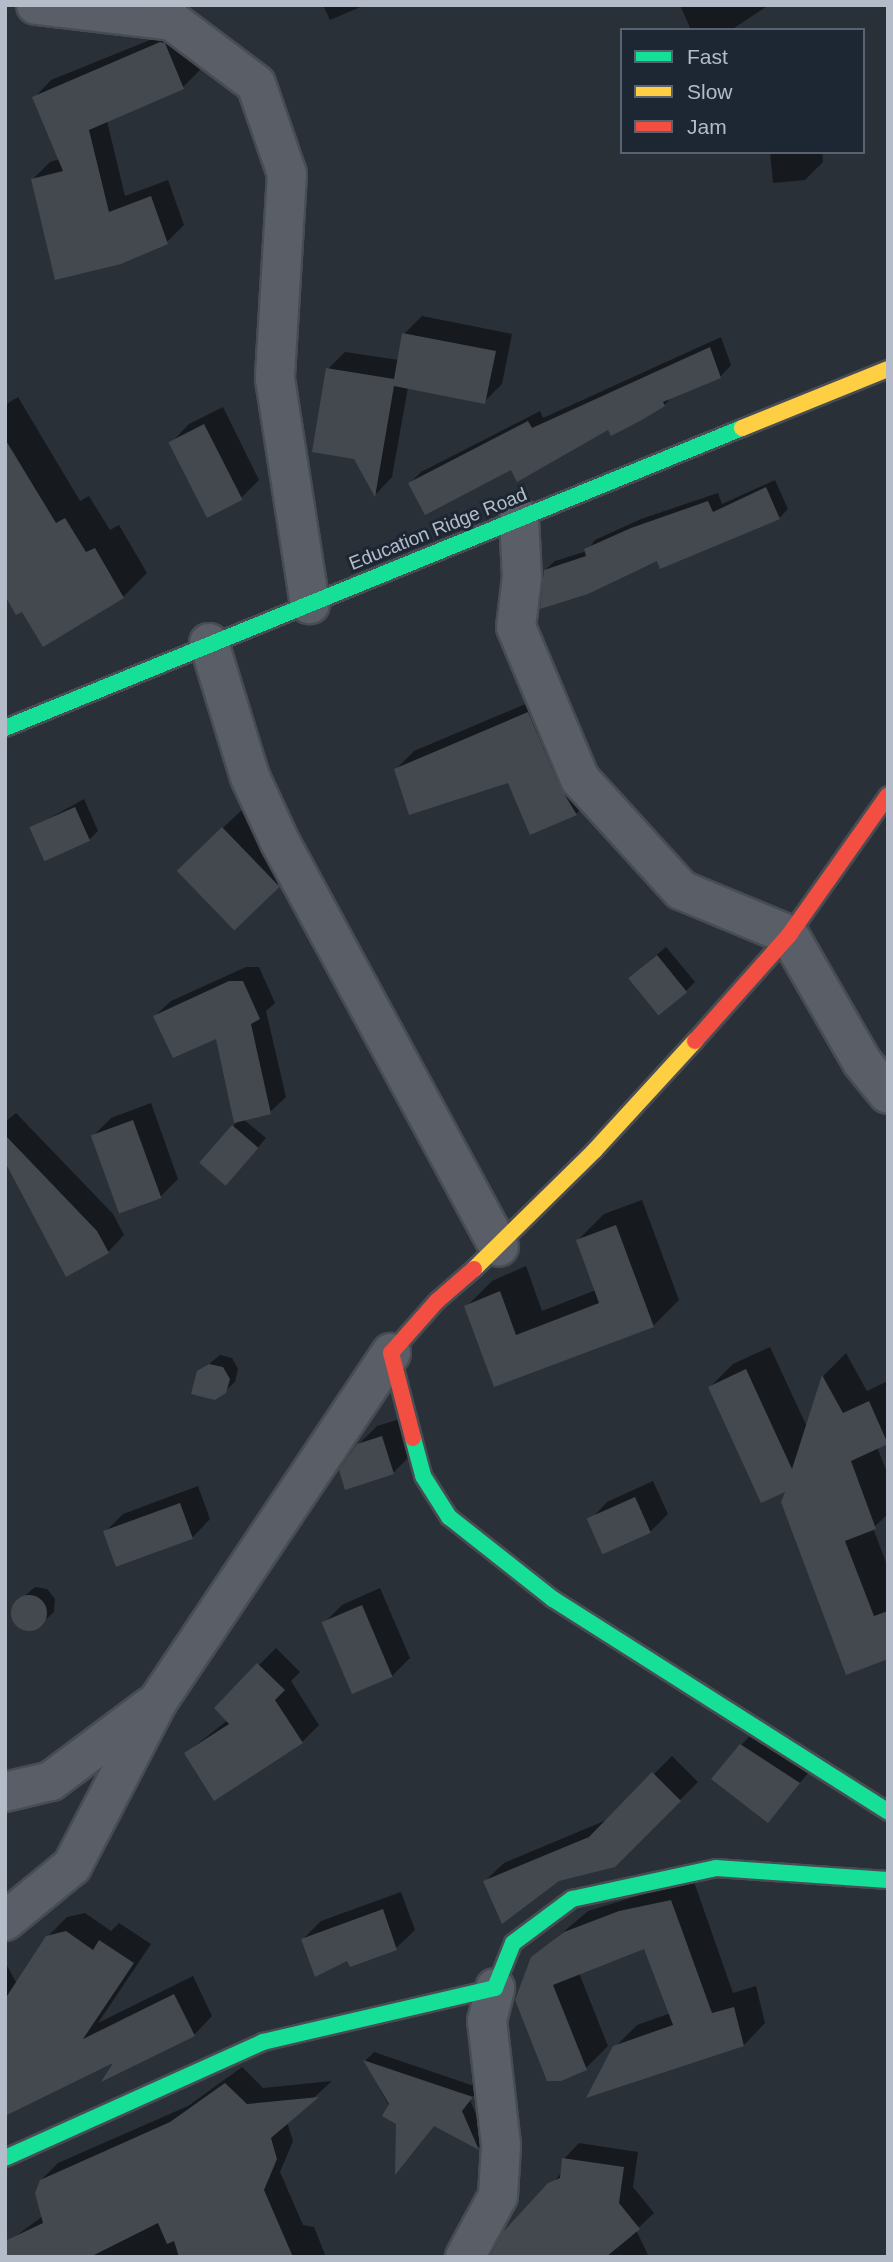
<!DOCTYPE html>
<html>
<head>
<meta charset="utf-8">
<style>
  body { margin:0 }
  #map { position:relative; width:893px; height:2262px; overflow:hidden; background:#2a3038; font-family:Helvetica,sans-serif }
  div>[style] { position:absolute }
  .shadow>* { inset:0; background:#0007; transform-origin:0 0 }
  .building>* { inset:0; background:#444950; transform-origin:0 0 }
  .round { border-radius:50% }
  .roads { filter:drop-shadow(2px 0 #484c53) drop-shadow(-2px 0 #484c53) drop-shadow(0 2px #484c53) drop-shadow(0 -2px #484c53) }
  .street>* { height:38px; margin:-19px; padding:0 19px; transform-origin:19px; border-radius:19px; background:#5a5e66 }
  .fast>* { height:16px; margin:-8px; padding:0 8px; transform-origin:8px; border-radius:8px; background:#16e098 }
  .slow>* { height:16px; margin:-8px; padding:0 8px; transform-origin:8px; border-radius:8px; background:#ffcf43 }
  .jam>* { height:16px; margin:-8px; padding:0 8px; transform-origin:8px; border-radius:8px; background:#f24e42 }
  span { translate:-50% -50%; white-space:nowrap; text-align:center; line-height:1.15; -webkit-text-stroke:6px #1d2633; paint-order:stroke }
  .street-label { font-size:19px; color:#b4bcc9 }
  .frame { position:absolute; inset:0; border:7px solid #b4bcc9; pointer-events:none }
  .legend { position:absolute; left:620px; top:28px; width:245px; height:126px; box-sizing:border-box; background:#1d2633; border:2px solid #59626f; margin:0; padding:9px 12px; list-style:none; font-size:21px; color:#b4bcc9 }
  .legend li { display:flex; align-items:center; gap:14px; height:35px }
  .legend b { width:35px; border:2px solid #59626f }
</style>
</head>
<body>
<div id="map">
  <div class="shadow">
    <i style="clip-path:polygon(323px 5px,365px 5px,330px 20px)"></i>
    <i style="clip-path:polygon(680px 5px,769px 5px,731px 30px,691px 30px)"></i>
    <i style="clip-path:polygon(182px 27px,200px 70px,183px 87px,107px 121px,125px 196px,168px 180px,184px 225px,167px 242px,33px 179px,50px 162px,60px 159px,34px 98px,51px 80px)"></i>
    <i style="clip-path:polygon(770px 152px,822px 152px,823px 162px,805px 180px,773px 183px)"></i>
    <i style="clip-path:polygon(422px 316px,512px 334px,502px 384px,484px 402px,408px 387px,392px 477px,376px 494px,355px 458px,328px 369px,345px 352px,399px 360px,404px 334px)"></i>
    <i style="clip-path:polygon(721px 337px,731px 365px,720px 377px,673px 396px,664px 405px,512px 467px,410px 483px,421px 472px,540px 411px,543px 418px)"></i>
    <i style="clip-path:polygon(18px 397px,80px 501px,89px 496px,110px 530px,119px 525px,147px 573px,123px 597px,43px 645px,22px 609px,5px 593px,5px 405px)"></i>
    <i style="clip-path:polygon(223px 407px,259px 480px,241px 498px,171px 443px,189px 424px)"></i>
    <i style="clip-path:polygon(775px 480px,788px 509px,779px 518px,658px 559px,545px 570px,555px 561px,587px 551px,595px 540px,641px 519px,718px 493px,722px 504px)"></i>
    <i style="clip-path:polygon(547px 695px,594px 796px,576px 814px,509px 780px,396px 769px,414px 751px)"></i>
    <i style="clip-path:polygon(84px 799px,98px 831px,89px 840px,32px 828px)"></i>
    <i style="left:242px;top:810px;width:79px;height:87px;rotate:47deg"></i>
    <i style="clip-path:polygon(666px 947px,695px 982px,686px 991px,640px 969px)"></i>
    <i style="clip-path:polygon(246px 967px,259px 967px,275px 1003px,266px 1011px,286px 1097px,270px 1112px,243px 1119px,266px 1138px,234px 1175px,233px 1126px,240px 1119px,217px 1037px,155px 1016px,171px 1001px)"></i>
    <i style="clip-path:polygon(151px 1103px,178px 1179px,160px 1197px,93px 1136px,111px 1118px)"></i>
    <i style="clip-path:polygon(16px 1113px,113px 1214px,124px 1235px,108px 1252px,5px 1158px,5px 1122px)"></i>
    <i style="clip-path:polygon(642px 1200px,679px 1300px,653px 1326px,495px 1385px,466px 1307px,492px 1281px,526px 1266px,542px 1311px,596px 1290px,578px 1240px,604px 1214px)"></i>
    <i style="clip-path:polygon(770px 1347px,807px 1427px,823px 1376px,846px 1353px,867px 1391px,888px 1381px,888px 1442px,877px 1447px,888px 1475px,888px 1514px,873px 1528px,888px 1568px,888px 1656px,788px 1488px,710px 1387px,733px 1364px)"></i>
    <i style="clip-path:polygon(220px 1355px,232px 1358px,238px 1369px,235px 1382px,225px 1391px,199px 1372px)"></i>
    <i style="clip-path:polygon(400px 1419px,411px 1455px,393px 1473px,358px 1445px,377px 1426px)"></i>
    <i style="clip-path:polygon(653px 1481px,668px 1514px,650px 1532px,589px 1521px,607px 1502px)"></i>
    <i style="clip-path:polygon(198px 1486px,210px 1519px,192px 1538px,105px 1532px,123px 1514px)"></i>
    <i style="clip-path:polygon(35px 1587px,47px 1589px,55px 1599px,54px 1612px,34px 1630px,21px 1628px,13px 1618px,14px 1605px)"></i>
    <i style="clip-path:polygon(380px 1588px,410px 1658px,392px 1676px,324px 1623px,342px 1605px)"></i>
    <i style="clip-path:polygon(276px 1648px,300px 1672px,291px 1681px,319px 1725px,302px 1742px,186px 1753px,228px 1720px,216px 1708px)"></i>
    <i style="clip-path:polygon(759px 1727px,816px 1764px,767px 1821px,741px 1745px)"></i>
    <i style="clip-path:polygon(672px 1756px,698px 1782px,614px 1866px,485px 1881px,504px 1863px,609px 1819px)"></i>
    <i style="clip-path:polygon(693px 1879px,733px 1993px,756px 1986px,765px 2023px,744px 2045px,615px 2047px,637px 2025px,671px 2013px,645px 1947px,579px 1973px,608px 2046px,586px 2068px,560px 2079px,533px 1958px,588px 1911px)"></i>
    <i style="clip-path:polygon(401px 1892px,415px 1930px,396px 1948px,351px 1965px,347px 1959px,303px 1939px,321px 1921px)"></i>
    <i style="clip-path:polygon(85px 1913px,111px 1931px,119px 1923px,151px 1944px,98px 2023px,193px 1976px,212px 2016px,194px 2035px,118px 2059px,5px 2114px,5px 1962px,17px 1984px,47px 1937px,67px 1917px)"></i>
    <i style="clip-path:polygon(374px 2052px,480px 2088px,470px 2100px,487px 2140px,478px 2148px,435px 2125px,398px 2123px,365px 2061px)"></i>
    <i style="clip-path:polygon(242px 2067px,263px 2088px,332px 2081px,287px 2122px,293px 2141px,280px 2172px,303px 2225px,314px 2227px,326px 2257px,17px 2257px,9px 2241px,43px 2216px,41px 2180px,58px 2163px,188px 2106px)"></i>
    <i style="clip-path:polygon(579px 2143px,638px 2152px,633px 2187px,654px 2213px,636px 2230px,649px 2257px,493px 2257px,562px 2172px,564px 2159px)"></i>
  </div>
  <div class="building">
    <i style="clip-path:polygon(160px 42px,165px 43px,184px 89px,89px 130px,109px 212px,151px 196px,168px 244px,121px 264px,55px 280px,31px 179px,63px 171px,32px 97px)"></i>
    <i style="clip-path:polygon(402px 333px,496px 351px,485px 404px,394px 386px,375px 497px,354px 459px,312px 452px,326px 368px,394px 379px)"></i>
    <i style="clip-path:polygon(710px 347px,721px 378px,663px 402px,665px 406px,640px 421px,611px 436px,608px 430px,517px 482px,511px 470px,425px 515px,408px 483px,528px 421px,532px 428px)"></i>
    <i style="left:204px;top:424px;width:85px;height:40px;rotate:63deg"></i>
    <i style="clip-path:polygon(5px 439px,56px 523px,65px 518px,86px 552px,95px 548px,124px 598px,43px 647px,22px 612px,16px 615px,5px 596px)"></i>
    <i style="clip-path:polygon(766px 487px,780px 519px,660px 569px,657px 561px,588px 594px,540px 609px,544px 570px,586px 556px,584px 549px,631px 528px,708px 501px,713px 512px)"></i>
    <i style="clip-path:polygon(528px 712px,560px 787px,577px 815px,530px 835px,508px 783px,409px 815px,394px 769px)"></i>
    <i style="left:75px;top:807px;width:37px;height:50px;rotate:66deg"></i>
    <i style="left:222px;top:827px;width:83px;height:63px;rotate:46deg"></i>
    <i style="left:657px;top:955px;width:48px;height:37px;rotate:51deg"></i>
    <i style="clip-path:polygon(229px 981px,243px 981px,260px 1019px,251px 1024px,271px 1114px,234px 1123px,216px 1039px,173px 1058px,153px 1016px)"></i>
    <i style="left:133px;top:1120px;width:83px;height:45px;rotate:70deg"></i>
    <i style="left:232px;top:1125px;width:35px;height:50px;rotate:41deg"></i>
    <i style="clip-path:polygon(5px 1135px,97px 1231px,109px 1253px,66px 1277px,5px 1162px)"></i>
    <i style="clip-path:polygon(616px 1225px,654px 1327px,494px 1387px,464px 1306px,500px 1291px,516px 1335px,599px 1303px,576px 1240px)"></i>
    <i style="clip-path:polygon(209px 1364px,223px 1367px,230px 1379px,226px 1393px,215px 1400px,191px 1394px,197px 1371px)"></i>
    <i style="clip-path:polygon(746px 1369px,792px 1469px,822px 1375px,843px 1413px,869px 1401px,888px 1444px,851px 1461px,876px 1529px,845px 1541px,874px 1616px,888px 1611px,888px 1659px,846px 1675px,781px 1502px,785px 1492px,761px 1503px,708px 1387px)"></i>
    <i style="clip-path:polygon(382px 1436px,394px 1474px,345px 1490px,339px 1470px,357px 1444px)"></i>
    <i style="left:635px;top:1497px;width:39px;height:53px;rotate:66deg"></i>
    <i style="left:180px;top:1503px;width:38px;height:82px;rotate:70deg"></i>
    <i class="round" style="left:11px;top:1595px;width:36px;height:36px"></i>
    <i style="left:362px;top:1605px;width:78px;height:44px;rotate:67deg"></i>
    <i style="clip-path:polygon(257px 1663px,285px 1690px,275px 1700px,303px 1743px,214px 1801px,184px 1753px,229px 1724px,214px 1708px)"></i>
    <i style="clip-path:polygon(740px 1744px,800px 1783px,768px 1823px,711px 1779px)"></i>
    <i style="clip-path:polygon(652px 1772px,681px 1801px,615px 1867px,559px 1881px,502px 1924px,483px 1881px,589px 1837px)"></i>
    <i style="clip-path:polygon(671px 1900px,712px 2013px,734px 2007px,744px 2046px,586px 2098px,613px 2046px,673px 2025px,644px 1949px,553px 1985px,587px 2070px,561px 2081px,547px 2081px,515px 2000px,531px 1957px,564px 1932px,619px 1911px)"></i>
    <i style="clip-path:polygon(383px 1909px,397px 1950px,350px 1967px,347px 1961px,315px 1977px,301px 1939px)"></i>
    <i style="clip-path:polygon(66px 1931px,93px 1950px,99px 1940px,134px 1963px,83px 2039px,174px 1994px,195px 2036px,101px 2082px,113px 2063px,5px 2116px,5px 1999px,46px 1936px)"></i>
    <i style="clip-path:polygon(363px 2060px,473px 2097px,462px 2111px,479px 2150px,434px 2126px,395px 2175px,396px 2124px,382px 2116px,389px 2104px)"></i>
    <i style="clip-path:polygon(225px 2083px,247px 2104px,319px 2097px,271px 2138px,277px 2159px,264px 2190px,293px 2257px,179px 2257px,174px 2241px,167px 2244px,158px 2223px,90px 2257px,5px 2257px,5px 2241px,43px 2223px,35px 2193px,40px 2180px,170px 2122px)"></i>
    <i style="clip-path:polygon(562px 2158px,624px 2167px,619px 2203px,640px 2229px,606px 2257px,490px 2257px,503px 2232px,548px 2183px,560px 2178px)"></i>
  </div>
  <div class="roads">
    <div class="street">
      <i style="left:36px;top:5px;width:137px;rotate:6.7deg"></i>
      <i style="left:172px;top:21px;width:105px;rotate:36.9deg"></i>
      <i style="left:256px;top:84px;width:95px;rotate:71deg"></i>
      <i style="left:287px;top:174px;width:205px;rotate:93.4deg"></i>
      <i style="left:275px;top:379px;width:228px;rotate:81.2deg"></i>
      <i style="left:519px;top:518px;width:59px;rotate:87.1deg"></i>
      <i style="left:522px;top:577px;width:50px;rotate:96.8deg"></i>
      <i style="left:516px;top:627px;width:165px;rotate:67.2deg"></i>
      <i style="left:580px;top:779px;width:150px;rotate:47.7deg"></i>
      <i style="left:681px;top:890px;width:117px;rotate:22.6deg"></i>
      <i style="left:789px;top:935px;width:146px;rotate:60.1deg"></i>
      <i style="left:862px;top:1062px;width:41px;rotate:50.9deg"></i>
      <i style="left:209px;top:643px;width:140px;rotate:73deg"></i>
      <i style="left:250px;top:777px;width:72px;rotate:65.2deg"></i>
      <i style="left:280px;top:842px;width:460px;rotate:61.6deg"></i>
      <i style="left:5px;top:1792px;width:47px;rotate:-13.4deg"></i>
      <i style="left:51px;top:1781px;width:124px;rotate:-36.8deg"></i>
      <i style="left:5px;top:1921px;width:87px;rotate:-39.4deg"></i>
      <i style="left:72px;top:1866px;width:186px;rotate:-62.5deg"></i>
      <i style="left:158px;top:1701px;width:419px;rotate:-56.2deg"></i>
      <i style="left:465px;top:2257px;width:69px;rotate:-61.6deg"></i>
      <i style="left:498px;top:2196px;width:51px;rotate:-86.6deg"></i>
      <i style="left:501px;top:2145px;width:125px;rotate:-96.4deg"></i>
      <i style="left:487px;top:2021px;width:34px;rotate:-76deg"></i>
    </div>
    <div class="fast">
      <i style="left:5px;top:728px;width:796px;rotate:-22.15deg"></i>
      <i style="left:413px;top:1438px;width:39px;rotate:75deg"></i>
      <i style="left:423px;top:1476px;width:49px;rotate:57.6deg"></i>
      <i style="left:449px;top:1517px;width:132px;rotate:38.3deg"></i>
      <i style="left:553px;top:1599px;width:397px;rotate:32.4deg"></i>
      <i style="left:5px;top:2158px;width:283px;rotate:-24.2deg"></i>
      <i style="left:263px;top:2042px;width:238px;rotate:-13.1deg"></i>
      <i style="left:495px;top:1988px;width:48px;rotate:-68.2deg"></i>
      <i style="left:513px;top:1943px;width:74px;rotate:-36.7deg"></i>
      <i style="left:572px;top:1899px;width:147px;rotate:-12.1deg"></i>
      <i style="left:716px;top:1868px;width:172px;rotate:4deg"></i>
    </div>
    <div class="slow">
      <i style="left:742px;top:428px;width:157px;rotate:-22deg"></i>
      <i style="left:474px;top:1269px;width:170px;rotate:-44.5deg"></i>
      <i style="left:595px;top:1150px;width:148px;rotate:-47.5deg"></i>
    </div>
    <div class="jam">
      <i style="left:695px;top:1041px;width:142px;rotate:-48.4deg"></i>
      <i style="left:789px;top:935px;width:171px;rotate:-54.7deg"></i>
      <i style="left:413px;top:1438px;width:88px;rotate:-104.5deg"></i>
      <i style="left:391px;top:1353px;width:69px;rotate:-48.5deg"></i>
      <i style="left:437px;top:1301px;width:49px;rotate:-40.9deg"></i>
    </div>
  </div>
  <div class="street-label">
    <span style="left:438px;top:529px;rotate:-22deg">Education Ridge Road</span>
  </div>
  <div class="frame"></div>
  <ul class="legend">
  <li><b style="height:9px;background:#16e098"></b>Fast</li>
  <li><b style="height:9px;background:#ffcf43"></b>Slow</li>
  <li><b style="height:9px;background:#f24e42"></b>Jam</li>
  </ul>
</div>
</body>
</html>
